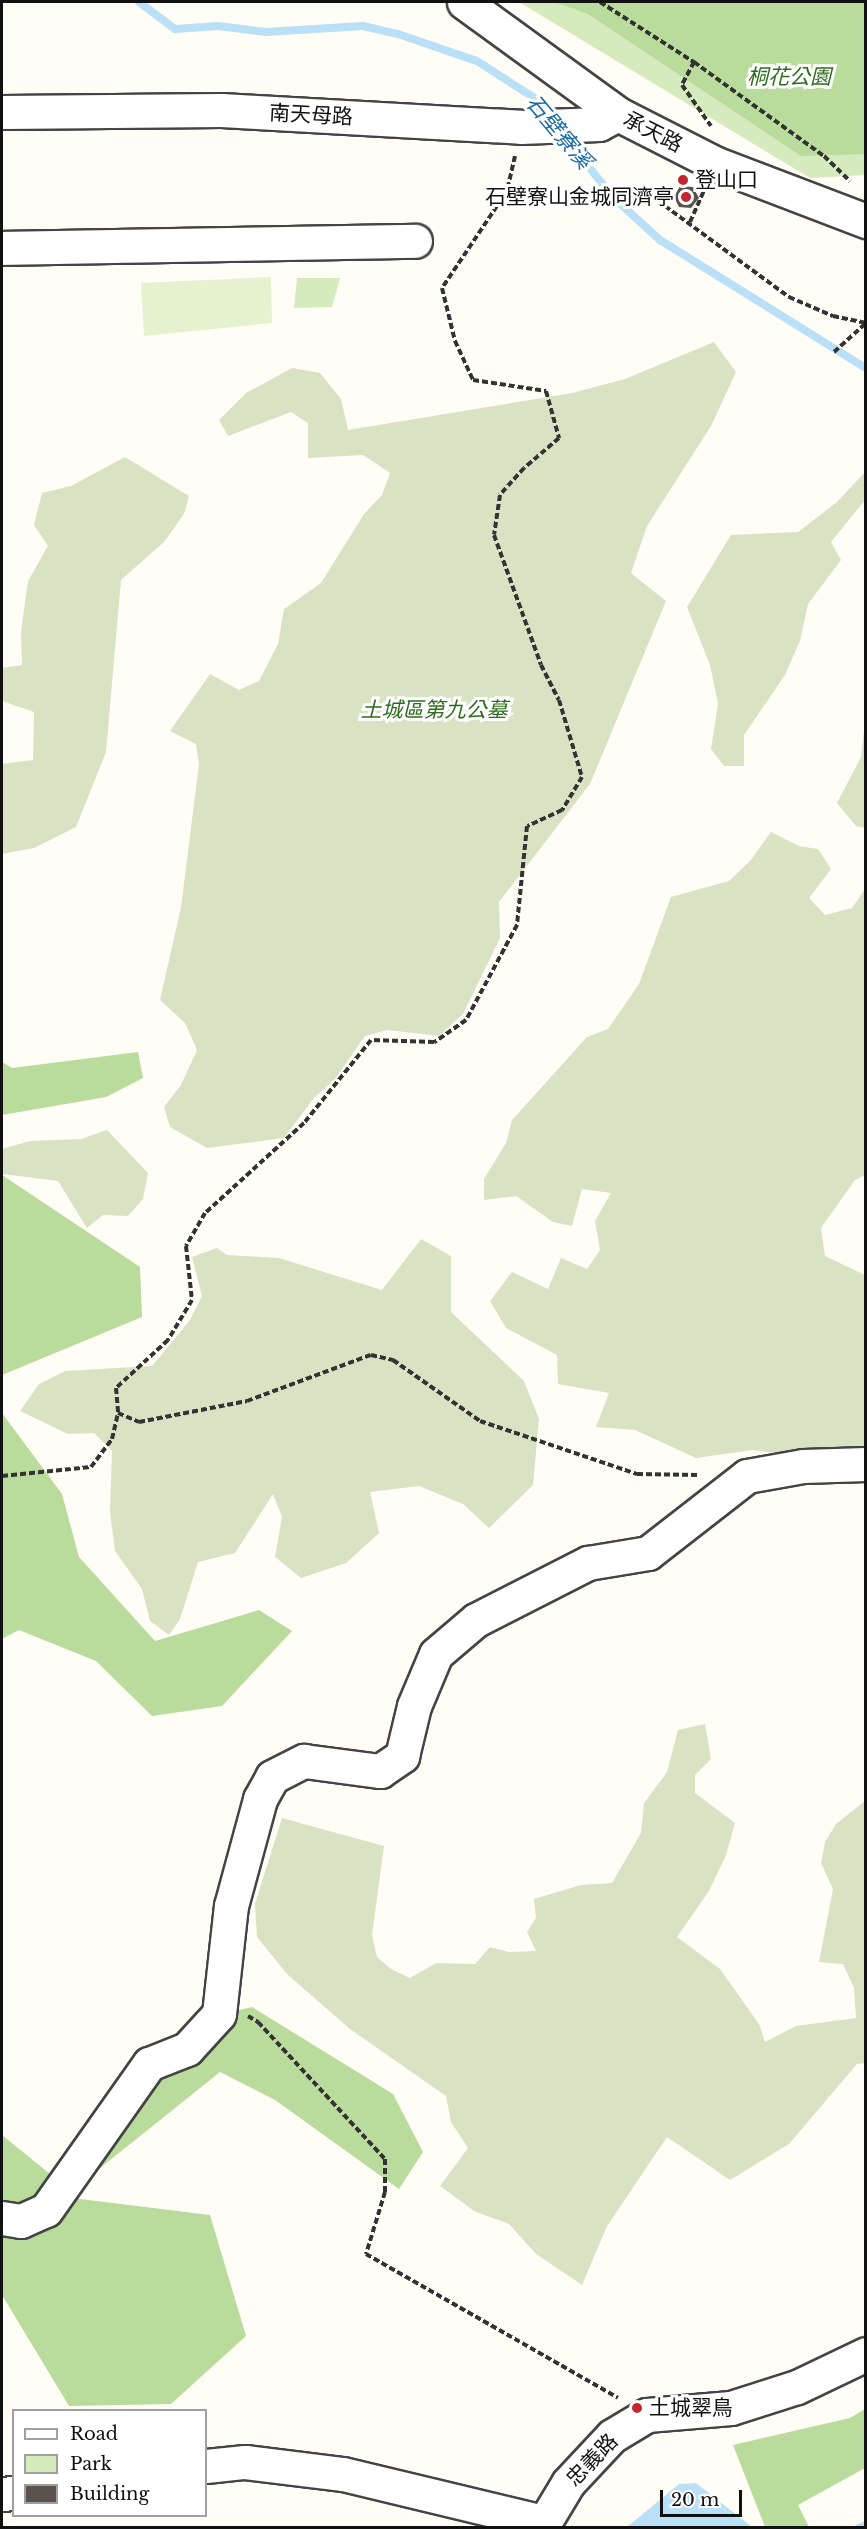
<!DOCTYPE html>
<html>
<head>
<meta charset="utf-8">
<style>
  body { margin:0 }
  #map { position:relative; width:867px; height:2529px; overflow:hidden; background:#fffdf5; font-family:"Libre Baskerville","Noto Sans TC",serif }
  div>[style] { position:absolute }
  .green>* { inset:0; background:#d5ebbd }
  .forest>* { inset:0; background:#b9dc9c }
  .cemetery>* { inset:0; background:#d9e3c4 }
  .pitch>* { inset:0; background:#e6f2cf }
  .water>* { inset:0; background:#b9e0f7 }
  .stream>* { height:8px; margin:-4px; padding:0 4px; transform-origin:4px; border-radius:4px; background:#b9e0f7 }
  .building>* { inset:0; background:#5a524d }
  .path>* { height:4px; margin-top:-2px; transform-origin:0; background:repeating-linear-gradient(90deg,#333 0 6px,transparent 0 9px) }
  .roads { filter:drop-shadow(2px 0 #444) drop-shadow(-2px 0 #444) drop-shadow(0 2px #444) drop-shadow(0 -2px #444) }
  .minor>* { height:33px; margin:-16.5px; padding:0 16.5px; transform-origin:16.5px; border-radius:16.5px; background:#fff }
  .dots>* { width:16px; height:16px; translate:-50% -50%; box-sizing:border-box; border:3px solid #fff; border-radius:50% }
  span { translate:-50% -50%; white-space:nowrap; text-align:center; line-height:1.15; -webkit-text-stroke:6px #fff; paint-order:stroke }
  .park-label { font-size:21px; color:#2f6b1f; font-style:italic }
  .street-label { font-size:21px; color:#111 }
  .poi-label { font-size:21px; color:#111 }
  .left { translate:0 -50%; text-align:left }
  .right { translate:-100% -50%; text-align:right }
  .water-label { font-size:22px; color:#1768a6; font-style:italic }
  .frame { position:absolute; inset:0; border:3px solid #111; pointer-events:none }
  .legend { position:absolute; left:12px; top:2409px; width:195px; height:108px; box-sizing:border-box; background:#fff; border:2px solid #a0a0a0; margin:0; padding:8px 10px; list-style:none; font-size:18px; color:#111 }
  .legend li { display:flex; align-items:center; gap:12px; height:30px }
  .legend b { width:30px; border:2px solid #a0a0a0 }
  .scale { position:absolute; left:660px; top:2490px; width:82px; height:27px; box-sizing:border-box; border:3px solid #111; border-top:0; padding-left:8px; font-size:18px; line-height:21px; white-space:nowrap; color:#111; -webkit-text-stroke:4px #fff; paint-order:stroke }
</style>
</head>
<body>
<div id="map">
  <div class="green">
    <i style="clip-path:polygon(519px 2px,865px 2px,865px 175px,810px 178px)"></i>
    <i style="clip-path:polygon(297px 278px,340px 278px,332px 307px,294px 308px)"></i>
  </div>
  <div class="forest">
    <i style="clip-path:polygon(554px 2px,865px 2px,865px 154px,801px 156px,588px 14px)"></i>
    <i style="clip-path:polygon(138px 1052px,143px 1078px,106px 1097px,2px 1115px,2px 1062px,12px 1068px)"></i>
    <i style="clip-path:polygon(2px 1175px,140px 1267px,142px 1317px,2px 1375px)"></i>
    <i style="clip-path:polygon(2px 1413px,62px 1494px,79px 1557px,155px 1641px,259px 1610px,292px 1631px,222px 1706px,152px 1716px,96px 1661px,19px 1630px,2px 1639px)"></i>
    <i style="clip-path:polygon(252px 2007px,393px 2094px,423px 2152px,399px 2189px,275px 2100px,220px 2072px,64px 2197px,210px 2215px,246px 2336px,171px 2404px,69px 2406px,2px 2295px,2px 2135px,50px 2174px,121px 2104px,197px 2020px)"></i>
    <i style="clip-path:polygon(865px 2409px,865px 2468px,798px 2505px,809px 2527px,765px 2527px,733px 2445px,850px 2418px)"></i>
  </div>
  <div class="cemetery">
    <i style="clip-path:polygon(714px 342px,736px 372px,711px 426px,647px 526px,631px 573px,666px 601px,590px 784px,499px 902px,500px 938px,463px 1014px,439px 1036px,387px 1030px,365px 1036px,335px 1079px,314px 1098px,284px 1138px,207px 1148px,170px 1127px,164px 1107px,181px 1085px,197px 1050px,185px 1023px,160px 1000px,181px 907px,199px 764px,196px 744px,170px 731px,210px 674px,239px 690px,259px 681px,278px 644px,284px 609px,321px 583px,364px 514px,382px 495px,390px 473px,363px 455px,308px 458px,308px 423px,291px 412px,228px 436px,219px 420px,246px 393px,292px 368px,320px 373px,341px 399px,348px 430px,572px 393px,625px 379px)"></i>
    <i style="clip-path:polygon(125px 457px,189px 496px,184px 514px,164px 542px,121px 580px,106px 752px,76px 827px,34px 848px,2px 854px,2px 764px,33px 760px,34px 712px,2px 701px,2px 668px,22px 665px,21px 632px,28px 581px,48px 546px,34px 525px,42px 493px,71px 486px)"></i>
    <i style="clip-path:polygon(865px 472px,865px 500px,831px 542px,841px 560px,808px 604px,800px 641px,785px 675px,744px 735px,744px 766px,724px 766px,711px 749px,718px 704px,710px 665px,687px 607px,731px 535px,798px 532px,837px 502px)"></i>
    <i style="clip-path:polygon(865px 722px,865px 828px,856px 826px,837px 803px,861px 757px)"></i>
    <i style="clip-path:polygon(771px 832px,799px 846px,818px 849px,831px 869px,809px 898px,825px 915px,852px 908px,865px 889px,865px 1175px,855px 1180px,821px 1228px,825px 1256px,865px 1275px,865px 1458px,816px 1458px,753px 1450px,696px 1458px,635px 1430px,596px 1427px,609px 1393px,558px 1384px,557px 1355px,506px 1328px,490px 1301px,512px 1272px,548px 1289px,561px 1258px,587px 1269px,600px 1250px,595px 1221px,611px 1193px,582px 1189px,572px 1226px,553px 1222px,516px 1196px,484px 1200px,484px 1179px,506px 1143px,512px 1120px,587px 1037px,608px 1029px,639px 984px,671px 897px,729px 881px,751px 860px)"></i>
    <i style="clip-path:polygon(107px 1130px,148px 1173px,143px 1199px,128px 1216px,103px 1215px,87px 1228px,58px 1181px,2px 1174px,2px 1149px,30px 1141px,81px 1139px)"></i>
    <i style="clip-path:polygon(421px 1239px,451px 1256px,451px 1312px,524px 1381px,539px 1419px,533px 1485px,489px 1528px,463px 1504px,419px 1486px,370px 1492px,379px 1533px,346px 1563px,301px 1578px,275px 1557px,282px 1517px,273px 1494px,235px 1553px,198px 1562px,180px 1619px,169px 1635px,150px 1621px,142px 1589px,115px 1551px,110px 1512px,112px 1451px,94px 1433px,68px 1434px,20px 1411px,39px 1384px,65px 1371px,152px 1366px,190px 1320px,202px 1296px,192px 1257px,217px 1248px,227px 1255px,279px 1258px,382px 1290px)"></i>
    <i style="clip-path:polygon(705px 1724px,711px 1759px,695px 1775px,695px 1793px,735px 1823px,726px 1855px,709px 1891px,677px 1937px,720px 1969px,759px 2024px,765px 2042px,796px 2026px,856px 2018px,854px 1988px,843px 1964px,819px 1962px,833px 1889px,821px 1863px,825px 1842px,836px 1824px,865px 1801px,865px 2063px,857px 2064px,789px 2144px,730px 2180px,667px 2137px,607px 2226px,582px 2285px,536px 2254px,509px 2224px,474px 2211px,440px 2186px,468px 2148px,451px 2122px,446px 2096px,350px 2029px,287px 1974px,257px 1937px,255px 1904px,282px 1818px,384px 1846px,372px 1935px,377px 1957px,391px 1969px,410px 1978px,436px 1963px,475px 1964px,490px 1947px,509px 1952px,536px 1951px,527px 1932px,536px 1918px,534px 1899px,581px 1885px,612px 1883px,641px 1833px,644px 1803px,667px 1772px,678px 1730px)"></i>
  </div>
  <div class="pitch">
    <i style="clip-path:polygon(271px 277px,272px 323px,144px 336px,141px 283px)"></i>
  </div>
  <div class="water">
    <i style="clip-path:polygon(696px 2483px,752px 2527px,627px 2527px,679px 2484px)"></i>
  </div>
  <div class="stream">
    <i style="left:139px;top:2px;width:45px;rotate:36.9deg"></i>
    <i style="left:175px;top:29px;width:43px;rotate:-4deg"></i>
    <i style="left:218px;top:26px;width:48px;rotate:7.1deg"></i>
    <i style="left:266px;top:32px;width:97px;rotate:-3.5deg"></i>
    <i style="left:363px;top:26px;width:36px;rotate:13deg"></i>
    <i style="left:398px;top:34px;width:83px;rotate:18.9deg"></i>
    <i style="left:477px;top:61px;width:70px;rotate:32.8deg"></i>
    <i style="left:536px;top:99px;width:23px;rotate:52deg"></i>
    <i style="left:563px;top:135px;width:80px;rotate:51.1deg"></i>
    <i style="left:613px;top:197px;width:64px;rotate:42.5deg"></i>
    <i style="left:660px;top:240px;width:243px;rotate:31.9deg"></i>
    <i style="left:859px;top:2528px;width:8px;rotate:-23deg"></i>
  </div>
  <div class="building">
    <i style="clip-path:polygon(680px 186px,693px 187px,699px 198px,691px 208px,679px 207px,674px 197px)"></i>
  </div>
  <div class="path">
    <i style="left:600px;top:2px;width:112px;rotate:32.6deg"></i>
    <i style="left:694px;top:62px;width:160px;rotate:35.9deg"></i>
    <i style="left:824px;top:156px;width:36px;rotate:44deg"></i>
    <i style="left:694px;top:62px;width:26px;rotate:118deg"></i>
    <i style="left:682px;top:85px;width:50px;rotate:54.7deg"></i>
    <i style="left:515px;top:156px;width:36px;rotate:103deg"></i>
    <i style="left:507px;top:191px;width:117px;rotate:123.8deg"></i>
    <i style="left:442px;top:288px;width:55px;rotate:76.2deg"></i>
    <i style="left:455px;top:341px;width:43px;rotate:65.2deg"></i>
    <i style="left:473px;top:380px;width:74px;rotate:8.6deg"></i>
    <i style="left:546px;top:391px;width:49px;rotate:74.5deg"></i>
    <i style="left:559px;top:438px;width:46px;rotate:139.4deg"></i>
    <i style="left:524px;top:468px;width:36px;rotate:132deg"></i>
    <i style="left:500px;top:495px;width:40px;rotate:98.5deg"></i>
    <i style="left:494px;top:535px;width:138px;rotate:70.1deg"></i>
    <i style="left:541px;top:665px;width:39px;rotate:63deg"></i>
    <i style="left:559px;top:700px;width:80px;rotate:73.4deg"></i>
    <i style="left:582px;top:777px;width:39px;rotate:121deg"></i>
    <i style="left:562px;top:810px;width:38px;rotate:155deg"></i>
    <i style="left:527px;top:826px;width:100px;rotate:95.8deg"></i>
    <i style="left:517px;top:925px;width:108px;rotate:118.2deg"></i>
    <i style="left:466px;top:1020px;width:39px;rotate:145deg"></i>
    <i style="left:434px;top:1042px;width:63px;rotate:-178.2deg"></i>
    <i style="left:371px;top:1040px;width:107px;rotate:128.9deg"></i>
    <i style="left:304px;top:1123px;width:134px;rotate:137.7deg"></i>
    <i style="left:205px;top:1213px;width:38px;rotate:120deg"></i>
    <i style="left:186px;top:1246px;width:54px;rotate:83.7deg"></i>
    <i style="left:192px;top:1300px;width:47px;rotate:121deg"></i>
    <i style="left:168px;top:1340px;width:71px;rotate:137.3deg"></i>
    <i style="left:116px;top:1388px;width:25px;rotate:85deg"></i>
    <i style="left:118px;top:1413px;width:23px;rotate:23deg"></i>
    <i style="left:139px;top:1422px;width:110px;rotate:-11deg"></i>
    <i style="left:247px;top:1401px;width:132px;rotate:-20.4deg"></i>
    <i style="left:371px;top:1355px;width:23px;rotate:13deg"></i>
    <i style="left:393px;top:1360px;width:106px;rotate:35deg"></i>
    <i style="left:480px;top:1421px;width:166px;rotate:18.7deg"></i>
    <i style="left:637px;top:1474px;width:62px;rotate:0.9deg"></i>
    <i style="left:665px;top:206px;width:154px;rotate:36.3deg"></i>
    <i style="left:789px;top:297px;width:48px;rotate:23.4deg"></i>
    <i style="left:833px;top:316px;width:34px;rotate:12deg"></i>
    <i style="left:690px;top:222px;width:35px;rotate:-66deg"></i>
    <i style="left:834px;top:352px;width:43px;rotate:-42.2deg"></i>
    <i style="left:2px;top:1476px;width:89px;rotate:-5.8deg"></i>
    <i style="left:91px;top:1467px;width:35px;rotate:-53deg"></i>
    <i style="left:112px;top:1439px;width:27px;rotate:-77deg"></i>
    <i style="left:248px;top:2016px;width:12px;rotate:31deg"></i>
    <i style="left:258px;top:2022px;width:187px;rotate:47.2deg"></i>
    <i style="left:385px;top:2159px;width:33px;rotate:90deg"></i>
    <i style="left:385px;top:2192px;width:65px;rotate:107deg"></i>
    <i style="left:366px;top:2254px;width:290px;rotate:29.7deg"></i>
  </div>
  <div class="roads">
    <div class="minor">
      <i style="left:464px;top:2px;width:190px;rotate:36deg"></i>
      <i style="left:618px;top:114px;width:108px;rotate:27deg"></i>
      <i style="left:714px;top:163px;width:163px;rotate:20.9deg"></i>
      <i style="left:2px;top:112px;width:219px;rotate:-0.5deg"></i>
      <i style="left:221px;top:110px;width:300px;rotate:3.2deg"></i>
      <i style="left:521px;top:127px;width:78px;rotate:-2.2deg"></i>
      <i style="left:599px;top:124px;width:21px;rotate:-28deg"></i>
      <i style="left:2px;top:248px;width:413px;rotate:-1deg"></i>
      <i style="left:2px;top:2218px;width:19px;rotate:9deg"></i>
      <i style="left:21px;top:2221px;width:27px;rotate:-24deg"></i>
      <i style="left:46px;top:2210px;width:179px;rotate:-54.8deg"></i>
      <i style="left:149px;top:2064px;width:41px;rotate:-21.5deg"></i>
      <i style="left:187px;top:2049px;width:47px;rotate:-47.6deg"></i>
      <i style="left:219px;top:2014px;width:109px;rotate:-83.7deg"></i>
      <i style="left:231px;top:1906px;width:111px;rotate:-74.8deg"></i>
      <i style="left:260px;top:1799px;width:25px;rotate:-61deg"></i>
      <i style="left:272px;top:1777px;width:36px;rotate:-27deg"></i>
      <i style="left:304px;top:1761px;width:77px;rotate:7.5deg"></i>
      <i style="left:380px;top:1771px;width:27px;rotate:-34deg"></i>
      <i style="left:402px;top:1756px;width:51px;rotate:-76.5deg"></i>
      <i style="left:414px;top:1706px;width:56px;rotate:-67.1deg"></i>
      <i style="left:436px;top:1654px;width:52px;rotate:-40.4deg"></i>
      <i style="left:476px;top:1620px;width:126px;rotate:-27deg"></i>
      <i style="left:588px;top:1563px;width:61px;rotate:-9.5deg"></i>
      <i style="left:648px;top:1553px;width:125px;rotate:-37.9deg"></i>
      <i style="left:747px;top:1476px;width:57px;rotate:-10.1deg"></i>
      <i style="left:803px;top:1466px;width:63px;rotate:-1.8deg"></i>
      <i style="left:206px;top:2466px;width:39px;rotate:-6deg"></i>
      <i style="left:245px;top:2462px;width:99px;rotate:7deg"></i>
      <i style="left:343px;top:2474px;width:206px;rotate:13.5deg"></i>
      <i style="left:2px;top:2494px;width:12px;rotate:-5deg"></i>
      <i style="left:541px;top:2528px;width:52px;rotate:-59deg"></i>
      <i style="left:568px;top:2483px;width:64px;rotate:-46.9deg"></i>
      <i style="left:612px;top:2436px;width:41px;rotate:-31deg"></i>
      <i style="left:647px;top:2415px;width:84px;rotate:-4.8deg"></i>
      <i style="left:731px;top:2408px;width:69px;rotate:-17.7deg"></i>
      <i style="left:797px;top:2387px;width:76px;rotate:-25.6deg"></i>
    </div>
  </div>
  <div class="dots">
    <i style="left:683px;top:180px;background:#c4262e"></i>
    <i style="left:686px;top:197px;background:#c4262e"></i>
    <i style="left:637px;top:2408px;background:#c4262e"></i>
  </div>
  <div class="park-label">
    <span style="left:789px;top:77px">桐花公園</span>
    <span style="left:434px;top:710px">土城區第九公墓</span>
  </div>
  <div class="street-label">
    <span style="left:311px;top:115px;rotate:3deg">南天母路</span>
    <span style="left:653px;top:132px;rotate:27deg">承天路</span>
    <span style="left:592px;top:2460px;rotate:-46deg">忠義路</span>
  </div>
  <div class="poi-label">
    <span class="left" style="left:695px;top:180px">登山口</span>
    <span class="right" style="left:674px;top:197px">石壁寮山金城同濟亭</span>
    <span class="left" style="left:649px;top:2408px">土城翠鳥</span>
  </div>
  <div class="water-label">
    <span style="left:559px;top:132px;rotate:50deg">石壁寮溪</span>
  </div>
  <div class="frame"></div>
  <ul class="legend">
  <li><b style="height:8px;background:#fff"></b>Road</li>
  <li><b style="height:16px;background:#d5ebbd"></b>Park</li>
  <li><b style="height:16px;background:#5a524d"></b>Building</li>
  </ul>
  <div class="scale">20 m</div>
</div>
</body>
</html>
